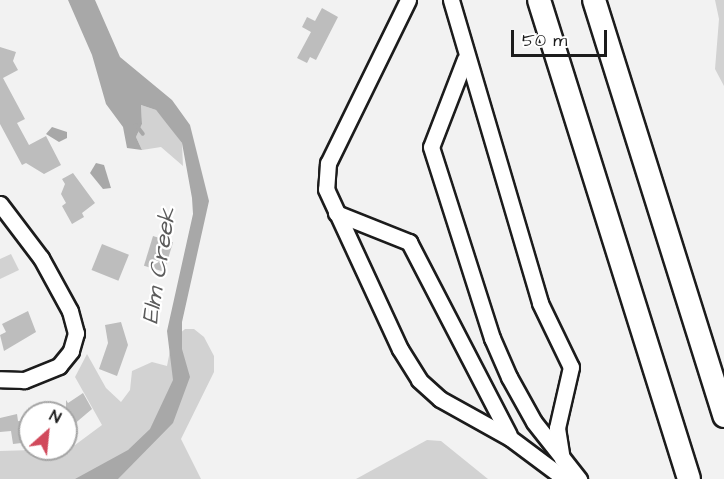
<!DOCTYPE html>
<html>
<head>
<meta charset="utf-8">
<style>
  body { margin:0 }
  #map { position:relative; width:724px; height:479px; overflow:hidden; background:#f2f2f2; font-family:"Architects Daughter",sans-serif }
  div>[style] { position:absolute }
  .green>* { inset:0; background:#d2d2d2 }
  .water>* { inset:0; background:#a8a8a8 }
  .stream>* { height:4px; margin:-2px; padding:0 2px; transform-origin:2px; border-radius:2px; background:#a8a8a8 }
  .building>* { inset:0; background:#bdbdbd; transform-origin:0 0 }
  .roads { filter:drop-shadow(2px 0 #1c1c1c) drop-shadow(-2px 0 #1c1c1c) drop-shadow(0 2px #1c1c1c) drop-shadow(0 -2px #1c1c1c) }
  .minor>* { height:15px; margin:-7.5px; padding:0 7.5px; transform-origin:7.5px; border-radius:7.5px; background:#fff }
  .highway>* { height:22px; margin:-11px; padding:0 11px; transform-origin:11px; border-radius:11px; background:#fff }
  span { translate:-50% -50%; white-space:nowrap; text-align:center; line-height:1.15; -webkit-text-stroke:4.5px #fff; paint-order:stroke }
  .water-label { font-size:24px; color:#5b5b5b; font-style:italic }
  .north { position:absolute; left:18px; top:401px; width:60px; height:60px; box-sizing:border-box; background:#fff; border:2px solid #a4a4a4; border-radius:50%; rotate:27deg; font-size:16px; font-weight:700; line-height:24px; text-align:center; color:#1c1c1c }
  .north::after { content:''; display:block; margin:auto; width:21px; height:27px; background:#d1495b; clip-path:polygon(50% 0,100% 100%,50% 72%,0 100%) }
  .scale { position:absolute; left:511px; top:30px; width:96px; height:27px; box-sizing:border-box; border:3px solid #1c1c1c; border-top:0; padding-left:8px; font-size:18px; line-height:21px; white-space:nowrap; color:#1c1c1c; -webkit-text-stroke:4px #fff; paint-order:stroke }
</style>
</head>
<body>
<div id="map">
  <div class="green">
    <i style="clip-path:polygon(715px 0,724px 0,724px 86px,715px 69px,719px 19px)"></i>
    <i style="clip-path:polygon(141px 105px,156px 110px,172px 129px,182px 143px,183px 166px,161px 147px,142px 150px,136px 137px,142px 124px)"></i>
    <i style="clip-path:polygon(11px 254px,19px 270px,0 279px,0 259px)"></i>
    <i style="clip-path:polygon(185px 329px,194px 329px,204px 337px,214px 356px,214px 372px,181px 439px,201px 479px,0 479px,0 451px,66px 449px,66px 445px,75px 445px,102px 425px,75px 377px,87px 354px,106px 388px,121px 402px,130px 390px,132px 371px,152px 362px,167px 366px,172px 340px)"></i>
    <i style="clip-path:polygon(427px 440px,441px 441px,488px 479px,356px 479px)"></i>
  </div>
  <div class="water">
    <i style="clip-path:polygon(68px 0,95px 0,120px 57px,172px 100px,190px 125px,209px 201px,182px 322px,182px 349px,190px 377px,173px 423px,118px 479px,75px 479px,128px 450px,150px 429px,173px 380px,167px 331px,193px 214px,192px 198px,182px 143px,156px 110px,141px 105px,142px 124px,136px 137px,142px 150px,127px 148px,123px 127px,106px 104px,92px 55px)"></i>
    <i style="clip-path:polygon(52px 127px,67px 132px,67px 138px,59px 142px,46px 134px)"></i>
    <i style="clip-path:polygon(96px 163px,104px 165px,111px 188px,103px 189px,90px 173px)"></i>
  </div>
  <div class="stream">
    <i style="left:136px;top:125px;width:11px;rotate:52deg"></i>
  </div>
  <div class="building">
    <i style="clip-path:polygon(322px 8px,338px 17px,316px 60px,310px 57px,307px 63px,297px 58px,311px 32px,302px 27px,307px 17px,315px 21px)"></i>
    <i style="clip-path:polygon(0 47px,16px 52px,13px 61px,18px 70px,3px 78px,25px 119px,17px 123px,29px 145px,46px 136px,61px 165px,44px 174px,26px 163px,22px 165px,0 124px)"></i>
    <i style="clip-path:polygon(73px 173px,95px 203px,82px 213px,84px 217px,72px 224px,62px 206px,66px 203px,61px 194px,65px 184px,62px 179px)"></i>
    <i style="left:153px;top:236px;width:21px;height:31px;rotate:17deg"></i>
    <i style="left:102px;top:244px;width:29px;height:28px;rotate:22deg"></i>
    <i style="clip-path:polygon(28px 311px,36px 332px,4px 351px,0 335px,6px 332px,2px 324px)"></i>
    <i style="clip-path:polygon(121px 322px,128px 345px,117px 376px,99px 369px,108px 343px,105px 325px)"></i>
    <i style="clip-path:polygon(83px 393px,92px 409px,66px 431px,66px 400px,68px 403px)"></i>
    <i style="clip-path:polygon(17px 414px,18px 421px,30px 422px,30px 442px,13px 444px,11px 431px,0 432px,0 418px)"></i>
  </div>
  <div class="roads">
    <div class="minor">
      <i style="left:408px;top:0;width:182px;rotate:116.1deg"></i>
      <i style="left:328px;top:163px;width:26px;rotate:94deg"></i>
      <i style="left:326px;top:189px;width:176px;rotate:65.2deg"></i>
      <i style="left:400px;top:349px;width:36px;rotate:58deg"></i>
      <i style="left:419px;top:380px;width:28px;rotate:42deg"></i>
      <i style="left:440px;top:399px;width:80px;rotate:29.1deg"></i>
      <i style="left:510px;top:438px;width:69px;rotate:36.7deg"></i>
      <i style="left:451px;top:0;width:316px;rotate:73.6deg"></i>
      <i style="left:540px;top:303px;width:71px;rotate:64.2deg"></i>
      <i style="left:571px;top:367px;width:63px;rotate:102.9deg"></i>
      <i style="left:557px;top:428px;width:31px;rotate:81deg"></i>
      <i style="left:465px;top:59px;width:94px;rotate:111.1deg"></i>
      <i style="left:431px;top:147px;width:201px;rotate:72.3deg"></i>
      <i style="left:492px;top:338px;width:43px;rotate:66.4deg"></i>
      <i style="left:509px;top:377px;width:51px;rotate:60.9deg"></i>
      <i style="left:534px;top:422px;width:73px;rotate:51.7deg"></i>
      <i style="left:0;top:204px;width:68px;rotate:52.8deg"></i>
      <i style="left:41px;top:258px;width:60px;rotate:61.3deg"></i>
      <i style="left:70px;top:311px;width:23px;rotate:75deg"></i>
      <i style="left:76px;top:333px;width:19px;rotate:106deg"></i>
      <i style="left:71px;top:351px;width:19px;rotate:129deg"></i>
      <i style="left:59px;top:366px;width:38px;rotate:158deg"></i>
      <i style="left:24px;top:380px;width:24px;rotate:-178deg"></i>
      <i style="left:336px;top:213px;width:79px;rotate:21.7deg"></i>
      <i style="left:409px;top:242px;width:217px;rotate:62.6deg"></i>
    </div>
    <div class="highway">
      <i style="left:539px;top:0;width:502px;rotate:72.61deg"></i>
      <i style="left:594px;top:0;width:436px;rotate:72.6deg"></i>
    </div>
  </div>
  <div class="water-label">
    <span style="left:160px;top:266px;rotate:-81deg">Elm Creek</span>
  </div>
  <div class="north">N</div>
  <div class="scale">50 m</div>
</div>
</body>
</html>
